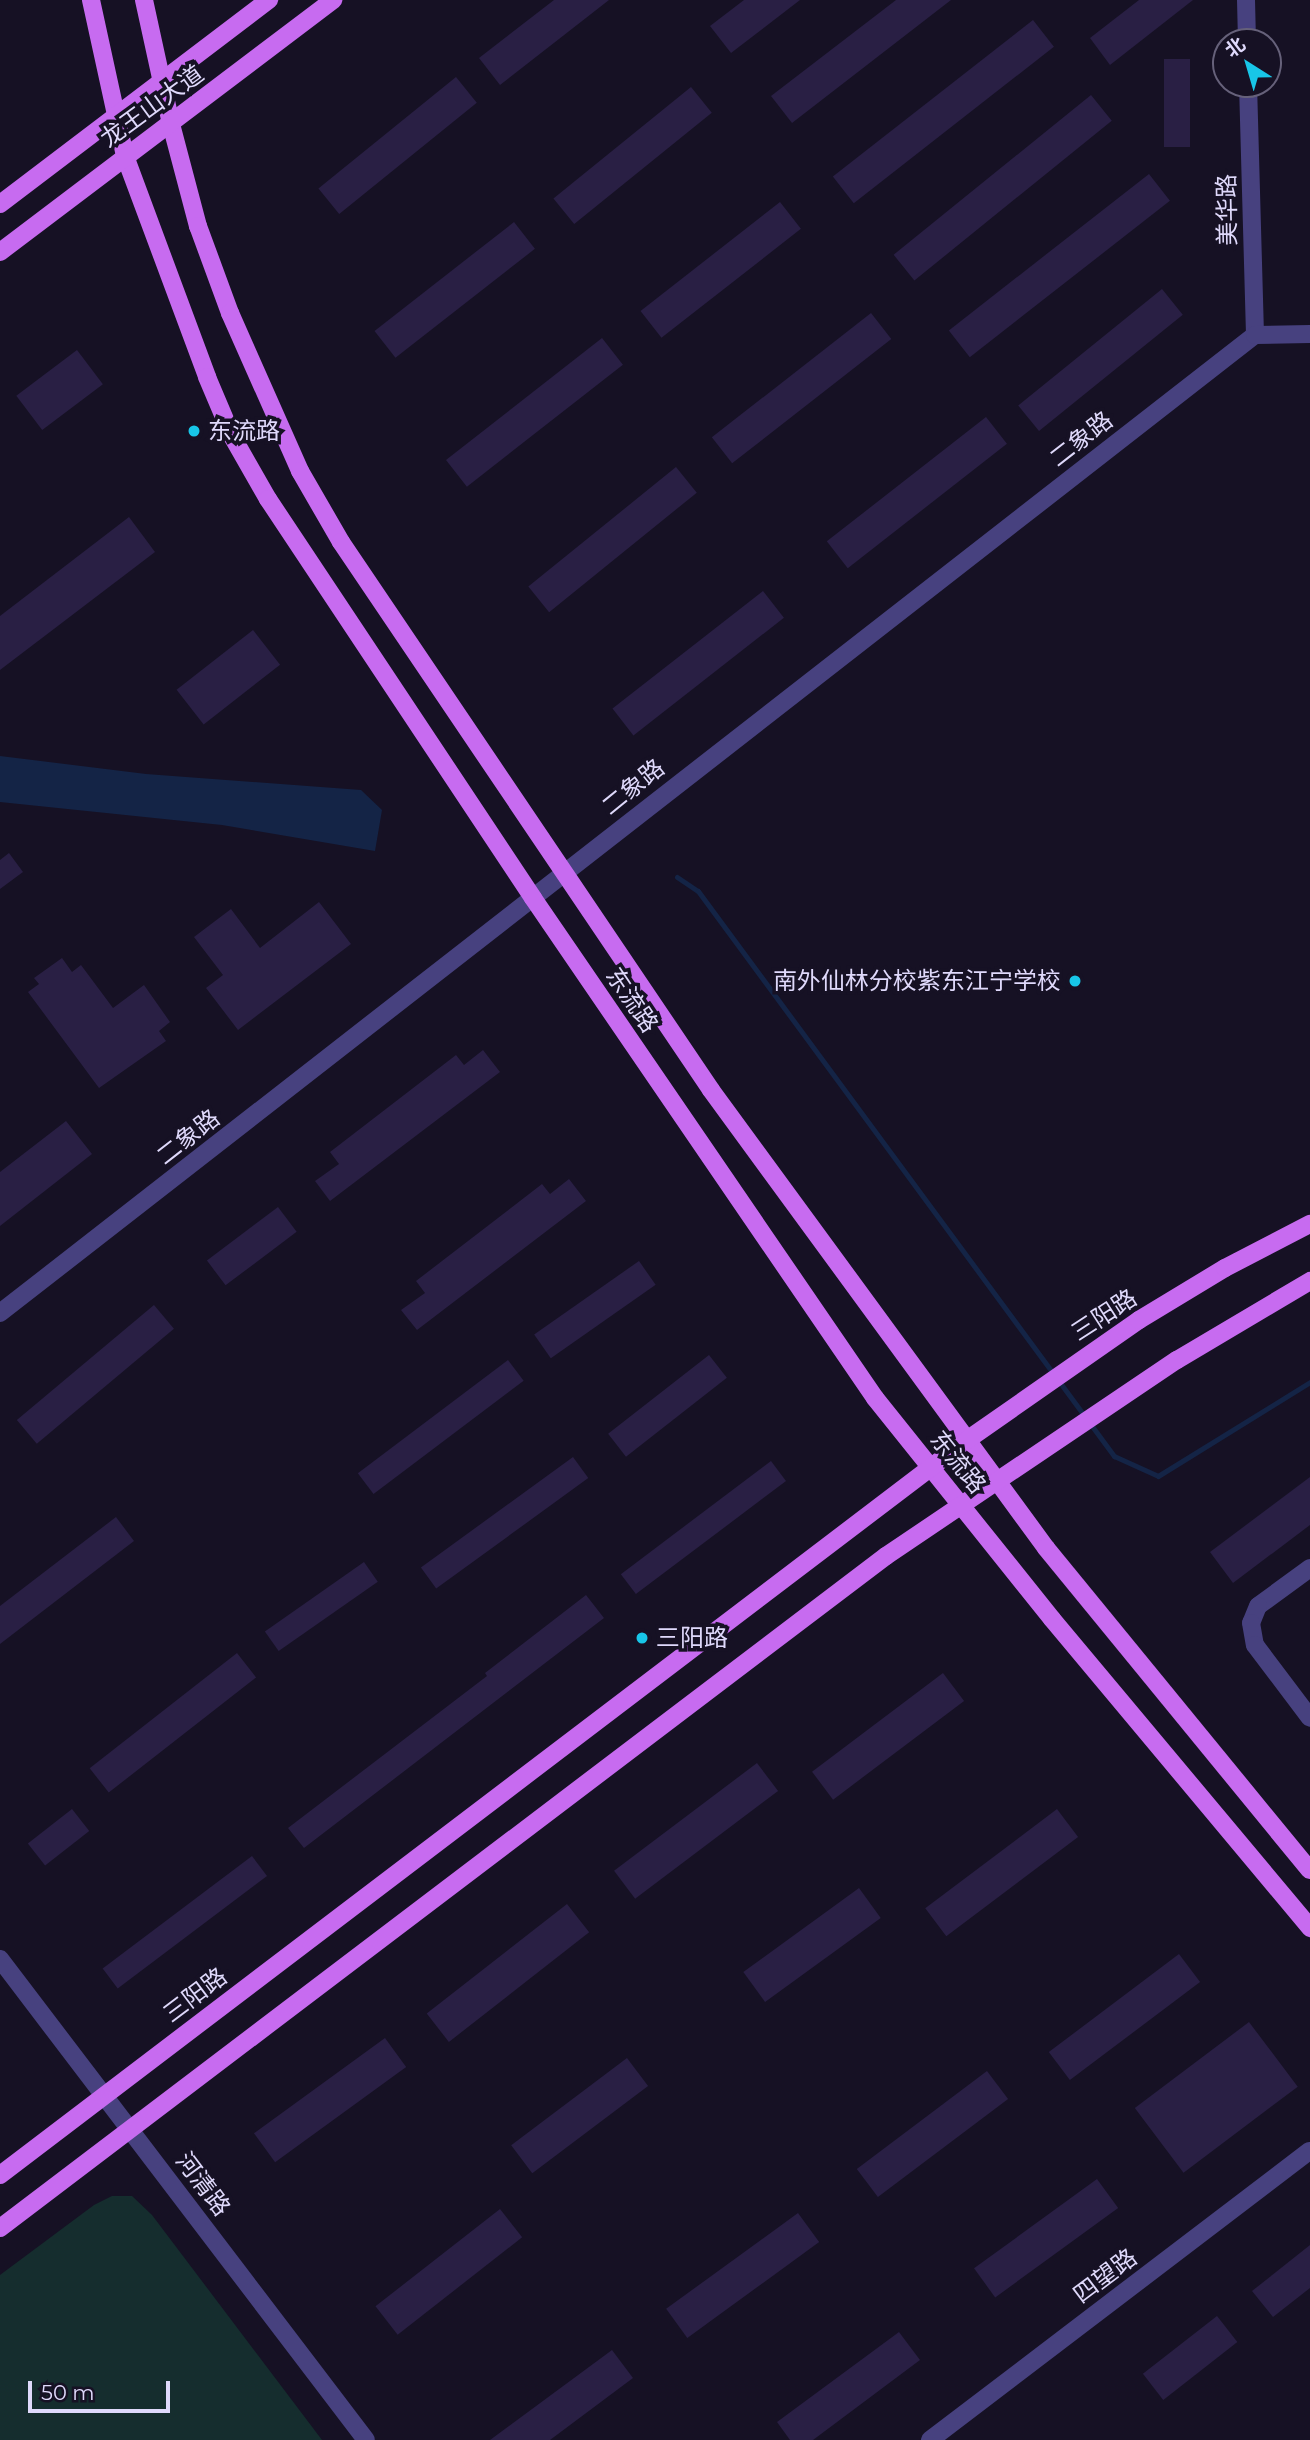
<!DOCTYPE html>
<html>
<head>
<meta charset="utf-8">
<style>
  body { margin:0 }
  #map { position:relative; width:1310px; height:2440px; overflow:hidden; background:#161124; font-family:Montserrat,"Noto Sans SC",sans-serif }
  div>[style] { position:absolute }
  .green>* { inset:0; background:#152d2e }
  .water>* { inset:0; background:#142446 }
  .stream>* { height:5px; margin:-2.5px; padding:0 2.5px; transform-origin:2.5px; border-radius:2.5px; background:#142446 }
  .building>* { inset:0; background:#291f44; transform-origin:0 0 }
  .minor>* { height:18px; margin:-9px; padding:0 9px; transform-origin:9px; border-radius:9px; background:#47417f }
  .major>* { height:18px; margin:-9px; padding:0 9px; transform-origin:9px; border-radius:9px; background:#c76bf0 }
  .dots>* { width:19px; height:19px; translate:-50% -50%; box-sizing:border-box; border:4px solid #161124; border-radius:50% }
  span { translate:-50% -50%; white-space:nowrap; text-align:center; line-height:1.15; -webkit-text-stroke:7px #161124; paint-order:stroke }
  .street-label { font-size:24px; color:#dfd9fb }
  .poi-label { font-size:24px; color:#dfd9fb }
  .left { translate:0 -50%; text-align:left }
  .right { translate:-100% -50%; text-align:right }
  .north { position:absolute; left:1212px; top:28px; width:70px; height:70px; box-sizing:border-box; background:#161124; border:2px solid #66617a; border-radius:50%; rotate:323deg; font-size:19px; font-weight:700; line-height:28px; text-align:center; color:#dfd9fb }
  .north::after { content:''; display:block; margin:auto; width:24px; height:32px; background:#18c6e8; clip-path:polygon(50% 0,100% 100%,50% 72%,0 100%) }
  .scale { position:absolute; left:28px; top:2381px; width:142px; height:32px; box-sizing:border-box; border:4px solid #dfd9fb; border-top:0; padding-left:9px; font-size:21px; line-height:24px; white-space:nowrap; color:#dfd9fb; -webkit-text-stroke:5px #161124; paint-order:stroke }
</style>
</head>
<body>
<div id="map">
  <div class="green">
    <i style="clip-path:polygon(112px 2196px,132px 2196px,152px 2215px,322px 2440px,0 2440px,0 2275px,94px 2205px)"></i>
  </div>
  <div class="water">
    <i style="clip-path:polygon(0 756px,146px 774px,361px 790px,382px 810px,375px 851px,222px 825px,0 802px)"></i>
  </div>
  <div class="stream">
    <i style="left:677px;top:877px;width:25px;rotate:34deg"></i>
    <i style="left:698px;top:891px;width:702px;rotate:53.64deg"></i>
    <i style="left:1114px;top:1456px;width:48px;rotate:24.4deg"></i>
    <i style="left:1158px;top:1476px;width:179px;rotate:-31.7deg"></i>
  </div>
  <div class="building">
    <i style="clip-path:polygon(554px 0,609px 0,500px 85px,479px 58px)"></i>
    <i style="clip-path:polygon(744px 0,800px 0,731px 53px,710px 26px)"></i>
    <i style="clip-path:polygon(896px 0,951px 0,792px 123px,771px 96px)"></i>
    <i style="clip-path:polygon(1139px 0,1193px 0,1110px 65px,1090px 38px)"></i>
    <i style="left:1033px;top:20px;width:34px;height:254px;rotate:52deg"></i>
    <i style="left:1164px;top:59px;width:26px;height:88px"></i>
    <i style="left:456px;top:77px;width:33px;height:177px;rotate:51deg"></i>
    <i style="left:691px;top:87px;width:33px;height:177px;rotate:51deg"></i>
    <i style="left:1091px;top:95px;width:33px;height:254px;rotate:51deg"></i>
    <i style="left:1149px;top:174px;width:34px;height:254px;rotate:52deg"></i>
    <i style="left:780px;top:202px;width:34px;height:177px;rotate:52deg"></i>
    <i style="left:514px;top:222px;width:34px;height:177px;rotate:52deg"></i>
    <i style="left:1162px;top:289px;width:33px;height:185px;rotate:51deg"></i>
    <i style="left:871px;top:313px;width:33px;height:202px;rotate:52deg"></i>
    <i style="left:602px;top:338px;width:34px;height:198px;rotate:52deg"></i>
    <i style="left:77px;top:350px;width:43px;height:76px;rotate:53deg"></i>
    <i style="left:986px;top:417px;width:34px;height:202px;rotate:52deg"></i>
    <i style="left:676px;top:467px;width:33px;height:190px;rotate:51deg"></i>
    <i style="clip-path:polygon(129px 517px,155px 552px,0 670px,0 616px)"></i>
    <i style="left:763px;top:591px;width:34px;height:191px;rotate:52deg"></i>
    <i style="left:253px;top:630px;width:44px;height:97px;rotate:52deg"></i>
    <i style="clip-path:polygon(9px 853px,23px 872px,0 889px,0 860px)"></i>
    <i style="clip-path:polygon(319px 902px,351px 944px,238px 1030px,206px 988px,223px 975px,194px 937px,231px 909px,260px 948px)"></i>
    <i style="clip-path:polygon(62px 958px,72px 972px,81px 965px,113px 1008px,144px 985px,170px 1022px,159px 1031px,166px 1041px,99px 1088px,28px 992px,39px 984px,34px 978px)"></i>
    <i style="clip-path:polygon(483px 1050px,500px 1072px,330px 1201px,315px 1181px,339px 1164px,330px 1152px,456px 1055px,464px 1065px)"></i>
    <i style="clip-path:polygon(66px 1121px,92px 1154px,0 1226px,0 1172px)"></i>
    <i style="clip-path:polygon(569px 1179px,586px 1201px,417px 1330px,401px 1310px,425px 1293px,416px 1281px,542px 1184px,550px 1194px)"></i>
    <i style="left:278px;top:1207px;width:31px;height:89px;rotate:53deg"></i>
    <i style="left:639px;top:1261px;width:29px;height:128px;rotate:55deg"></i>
    <i style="left:154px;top:1305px;width:31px;height:179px;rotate:50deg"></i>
    <i style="left:709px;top:1355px;width:29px;height:128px;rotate:52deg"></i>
    <i style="left:508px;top:1360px;width:26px;height:188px;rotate:53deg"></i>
    <i style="left:573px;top:1457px;width:26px;height:188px;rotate:54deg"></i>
    <i style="left:771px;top:1461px;width:25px;height:188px;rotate:53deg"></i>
    <i style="clip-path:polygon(1310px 1477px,1310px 1525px,1233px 1583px,1210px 1552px)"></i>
    <i style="clip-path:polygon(116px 1517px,134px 1541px,0 1644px,0 1606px)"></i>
    <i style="left:364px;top:1562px;width:24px;height:121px;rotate:55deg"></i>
    <i style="clip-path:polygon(586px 1595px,604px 1618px,304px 1848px,288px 1828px,487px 1676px,485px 1673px)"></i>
    <i style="left:237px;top:1653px;width:31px;height:187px;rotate:52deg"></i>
    <i style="left:943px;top:1673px;width:35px;height:164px;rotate:53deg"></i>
    <i style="left:757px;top:1763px;width:35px;height:179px;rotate:53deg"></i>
    <i style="left:72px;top:1809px;width:28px;height:56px;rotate:52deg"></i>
    <i style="left:1057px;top:1809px;width:35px;height:165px;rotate:53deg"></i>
    <i style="left:252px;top:1856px;width:25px;height:187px;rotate:53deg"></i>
    <i style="left:859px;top:1888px;width:37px;height:143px;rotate:54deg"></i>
    <i style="left:567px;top:1904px;width:36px;height:178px;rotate:52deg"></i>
    <i style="left:1179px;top:1954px;width:35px;height:163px;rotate:53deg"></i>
    <i style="left:1249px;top:2022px;width:81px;height:143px;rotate:53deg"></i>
    <i style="left:385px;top:2038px;width:36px;height:162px;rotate:54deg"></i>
    <i style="left:627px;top:2058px;width:35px;height:145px;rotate:53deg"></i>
    <i style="left:987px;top:2071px;width:35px;height:163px;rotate:53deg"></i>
    <i style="left:1097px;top:2179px;width:36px;height:152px;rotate:54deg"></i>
    <i style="left:500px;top:2209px;width:36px;height:158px;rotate:52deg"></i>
    <i style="left:798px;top:2213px;width:36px;height:163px;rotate:54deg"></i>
    <i style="clip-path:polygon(1310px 2245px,1310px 2288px,1273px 2317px,1252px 2291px)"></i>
    <i style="left:1217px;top:2316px;width:33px;height:94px;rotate:52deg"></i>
    <i style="clip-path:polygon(899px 2332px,920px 2360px,813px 2440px,790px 2440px,777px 2422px)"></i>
    <i style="clip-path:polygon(612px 2350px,633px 2378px,550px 2440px,490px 2440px)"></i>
  </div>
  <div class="minor">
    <i style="left:1246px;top:0;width:42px;rotate:88.6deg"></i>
    <i style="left:1248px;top:84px;width:251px;rotate:88.4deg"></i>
    <i style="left:0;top:1313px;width:1591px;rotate:-37.93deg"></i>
    <i style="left:1255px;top:335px;width:55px;rotate:-1deg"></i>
    <i style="left:1310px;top:1568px;width:64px;rotate:143.8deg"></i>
    <i style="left:1258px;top:1606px;width:18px;rotate:112deg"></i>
    <i style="left:1251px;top:1623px;width:22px;rotate:80deg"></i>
    <i style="left:1255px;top:1645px;width:91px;rotate:53deg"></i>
    <i style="left:0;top:1959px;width:604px;rotate:52.73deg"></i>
    <i style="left:930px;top:2440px;width:477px;rotate:-37.3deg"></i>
  </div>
  <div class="major">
    <i style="left:91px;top:0;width:160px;rotate:77.7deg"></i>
    <i style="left:125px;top:156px;width:236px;rotate:69.6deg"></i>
    <i style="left:207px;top:377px;width:64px;rotate:67deg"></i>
    <i style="left:232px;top:436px;width:73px;rotate:60.3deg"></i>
    <i style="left:268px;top:499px;width:479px;rotate:56.4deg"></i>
    <i style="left:533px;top:898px;width:606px;rotate:55.63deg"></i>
    <i style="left:875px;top:1398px;width:283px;rotate:51.3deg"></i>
    <i style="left:1052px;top:1619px;width:403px;rotate:50.1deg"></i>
    <i style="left:144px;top:0;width:127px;rotate:77.7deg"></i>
    <i style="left:171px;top:124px;width:106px;rotate:75.2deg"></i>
    <i style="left:198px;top:226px;width:93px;rotate:69.8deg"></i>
    <i style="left:230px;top:313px;width:173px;rotate:66.1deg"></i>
    <i style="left:300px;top:471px;width:82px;rotate:60deg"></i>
    <i style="left:341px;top:542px;width:661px;rotate:55.97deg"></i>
    <i style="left:711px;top:1090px;width:484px;rotate:53.8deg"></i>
    <i style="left:997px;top:1481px;width:83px;rotate:53.8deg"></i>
    <i style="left:1046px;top:1548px;width:416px;rotate:50.7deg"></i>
    <i style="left:0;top:204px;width:338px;rotate:-37.2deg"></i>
    <i style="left:0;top:252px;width:418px;rotate:-37.1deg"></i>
    <i style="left:0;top:2175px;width:1215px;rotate:-37.24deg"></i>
    <i style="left:967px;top:1440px;width:210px;rotate:-34.9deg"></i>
    <i style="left:1139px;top:1320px;width:100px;rotate:-31.2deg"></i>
    <i style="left:1225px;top:1268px;width:96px;rotate:-27.4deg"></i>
    <i style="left:0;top:2228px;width:1112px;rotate:-37.18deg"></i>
    <i style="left:886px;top:1556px;width:351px;rotate:-34deg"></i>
    <i style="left:1177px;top:1360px;width:155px;rotate:-30.7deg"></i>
  </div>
  <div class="dots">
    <i style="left:194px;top:431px;background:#18c6e8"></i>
    <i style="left:1075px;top:981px;background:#18c6e8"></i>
    <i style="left:642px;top:1638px;background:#18c6e8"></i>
  </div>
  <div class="street-label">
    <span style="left:152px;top:106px;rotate:-36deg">龙王山大道</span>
    <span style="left:1227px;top:210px;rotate:-91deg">美华路</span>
    <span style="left:1081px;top:439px;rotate:-38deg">二象路</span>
    <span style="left:633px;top:787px;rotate:-39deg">二象路</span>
    <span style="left:632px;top:1000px;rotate:56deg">东流路</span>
    <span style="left:188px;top:1137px;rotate:-38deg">二象路</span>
    <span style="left:1104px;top:1315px;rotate:-33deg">三阳路</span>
    <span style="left:958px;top:1462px;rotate:51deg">东流路</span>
    <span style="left:195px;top:1995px;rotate:-37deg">三阳路</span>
    <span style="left:203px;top:2184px;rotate:53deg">河清路</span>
    <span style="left:1105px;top:2276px;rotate:-37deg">四望路</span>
  </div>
  <div class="poi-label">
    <span class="left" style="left:208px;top:431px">东流路</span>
    <span class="right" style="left:1061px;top:981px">南外仙林分校紫东江宁学校</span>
    <span class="left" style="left:656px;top:1638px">三阳路</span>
  </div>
  <div class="north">北</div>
  <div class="scale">50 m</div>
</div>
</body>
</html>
